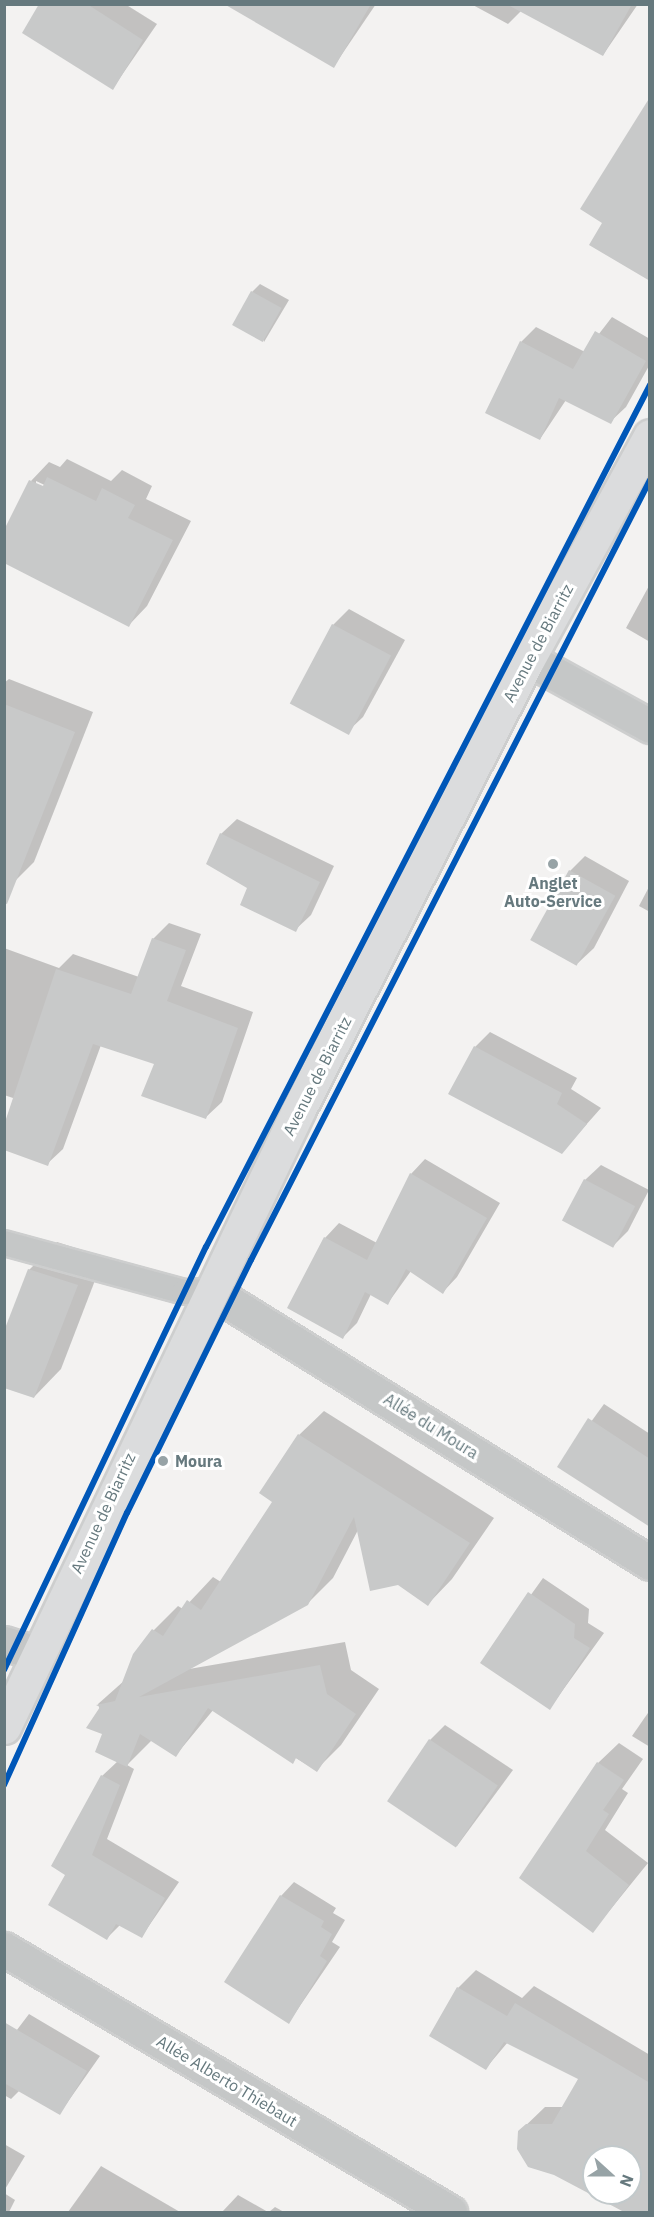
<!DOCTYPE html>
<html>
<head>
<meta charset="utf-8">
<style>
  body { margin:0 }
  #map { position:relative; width:654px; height:2217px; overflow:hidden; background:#f3f2f1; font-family:"IBM Plex Sans",sans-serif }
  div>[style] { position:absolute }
  .shadow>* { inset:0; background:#0003 }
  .building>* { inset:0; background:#c8c9c9; transform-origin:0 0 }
  .roads { filter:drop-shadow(2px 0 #cdcece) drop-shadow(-2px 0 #cdcece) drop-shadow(0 2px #cdcece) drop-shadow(0 -2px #cdcece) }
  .service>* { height:24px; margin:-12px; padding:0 12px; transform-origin:12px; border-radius:12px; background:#c5c7c7 }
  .minor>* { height:33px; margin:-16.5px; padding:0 16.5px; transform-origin:16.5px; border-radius:16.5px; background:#c5c7c7 }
  .secondary>* { height:33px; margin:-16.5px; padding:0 16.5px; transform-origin:16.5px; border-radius:16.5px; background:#dbdcdd }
  .cycleway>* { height:6px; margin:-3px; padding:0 3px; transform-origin:3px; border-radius:3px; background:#0057b8 }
  .dots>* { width:16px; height:16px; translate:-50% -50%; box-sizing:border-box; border:3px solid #fff; border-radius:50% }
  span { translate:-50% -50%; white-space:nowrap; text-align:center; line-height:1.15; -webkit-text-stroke:6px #fff; paint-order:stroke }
  .street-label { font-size:16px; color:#66797e }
  .poi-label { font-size:16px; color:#66797e; font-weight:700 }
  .left { translate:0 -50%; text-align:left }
  .frame { position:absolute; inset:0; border:6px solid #66797e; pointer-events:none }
  .north { position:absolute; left:582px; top:2145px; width:60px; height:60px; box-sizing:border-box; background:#fff; border:2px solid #c2c9cb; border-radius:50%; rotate:111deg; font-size:16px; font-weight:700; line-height:24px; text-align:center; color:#66797e }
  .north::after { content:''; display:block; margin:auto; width:21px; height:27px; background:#97a3a6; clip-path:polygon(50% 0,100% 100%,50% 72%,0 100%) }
</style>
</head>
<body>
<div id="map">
  <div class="shadow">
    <i style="clip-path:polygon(47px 4px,125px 4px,157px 24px,113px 88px)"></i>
    <i style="clip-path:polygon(227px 4px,376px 4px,334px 66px)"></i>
    <i style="clip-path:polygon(471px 4px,638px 4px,603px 55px,521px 11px,508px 24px)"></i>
    <i style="clip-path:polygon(260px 284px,289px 300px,264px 342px,252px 292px)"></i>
    <i style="clip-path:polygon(612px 317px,650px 339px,650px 364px,626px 407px,610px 422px,566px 400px,540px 439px,521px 342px,536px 327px,585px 352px)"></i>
    <i style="clip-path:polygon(evenodd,67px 459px,111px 481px,122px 470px,152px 486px,146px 499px,191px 521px,147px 606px,129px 625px,31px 481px,49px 462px,60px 467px,67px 459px,36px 481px,51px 488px,36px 485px,36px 481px)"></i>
    <i style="clip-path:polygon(650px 584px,650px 642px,626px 628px)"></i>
    <i style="clip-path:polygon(349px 609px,405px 640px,363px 717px,347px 732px,333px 625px)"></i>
    <i style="clip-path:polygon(9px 679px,93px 712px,34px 862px,14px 882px,4px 882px,4px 683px)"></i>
    <i style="clip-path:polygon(237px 819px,334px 866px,311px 915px,295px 930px,249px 888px,221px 834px)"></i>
    <i style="clip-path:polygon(585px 856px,629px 881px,594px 948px,578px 963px,570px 871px)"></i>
    <i style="clip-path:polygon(650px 885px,650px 912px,639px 906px)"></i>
    <i style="clip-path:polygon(169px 923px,201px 934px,181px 986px,253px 1012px,222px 1102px,206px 1117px,156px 1063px,101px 1045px,63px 1149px,47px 1164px,16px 1099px,4px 1095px,4px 948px,59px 968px,73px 954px,139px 977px,153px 939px)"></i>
    <i style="clip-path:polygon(490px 1032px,577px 1078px,571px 1089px,601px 1108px,562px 1152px,475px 1047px)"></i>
    <i style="clip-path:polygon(425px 1159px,500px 1203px,457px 1277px,443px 1292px,411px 1271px,388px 1303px,371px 1294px,357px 1323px,343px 1337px,325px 1238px,339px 1223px,377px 1243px,411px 1174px)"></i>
    <i style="clip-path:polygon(601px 1165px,649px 1190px,628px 1231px,613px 1246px,585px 1180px)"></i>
    <i style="clip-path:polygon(57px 1242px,104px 1257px,61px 1369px,34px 1397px,29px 1270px)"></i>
    <i style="clip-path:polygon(604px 1404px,650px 1434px,650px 1525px,559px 1466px)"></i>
    <i style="clip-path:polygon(324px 1411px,494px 1518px,452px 1579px,428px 1604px,358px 1530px,333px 1578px,307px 1604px,189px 1669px,345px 1642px,351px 1670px,379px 1689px,341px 1745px,316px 1770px,214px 1709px,176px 1755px,152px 1740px,127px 1765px,134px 1769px,107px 1839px,179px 1882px,142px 1936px,121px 1924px,107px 1938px,67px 1874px,102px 1776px,118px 1761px,98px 1704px,125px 1680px,154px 1630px,178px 1606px,183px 1609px,213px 1577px,221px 1582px,274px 1501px,299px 1435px)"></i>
    <i style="clip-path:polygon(543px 1578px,589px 1609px,588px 1623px,604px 1633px,550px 1708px,482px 1663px)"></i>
    <i style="clip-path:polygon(650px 1710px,650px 1747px,632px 1736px)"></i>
    <i style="clip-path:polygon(445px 1725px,513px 1770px,457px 1846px,430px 1740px)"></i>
    <i style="clip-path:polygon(619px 1743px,643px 1759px,622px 1789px,628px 1793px,605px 1830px,648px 1863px,593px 1931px,521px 1878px,598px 1763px)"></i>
    <i style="clip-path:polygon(294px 1882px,336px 1908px,333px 1913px,345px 1920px,332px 1942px,340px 1947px,289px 2022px,281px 1896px)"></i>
    <i style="clip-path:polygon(evenodd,476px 1970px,522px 1998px,534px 1986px,650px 2055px,650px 2212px,625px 2212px,555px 2173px,520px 2131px,545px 2107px,564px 2107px,580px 2079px,508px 2042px,486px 2068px,458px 1988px,476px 1970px,594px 2157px,630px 2157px,630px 2193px,594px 2193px,594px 2157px)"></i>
    <i style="clip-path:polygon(29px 2014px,100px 2056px,60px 2113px,20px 2090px,11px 2099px,4px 2095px,4px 2047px)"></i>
    <i style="clip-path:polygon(4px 2144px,25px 2156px,4px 2191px)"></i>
    <i style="clip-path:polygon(101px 2166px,180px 2212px,68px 2212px)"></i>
    <i style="clip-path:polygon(4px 2193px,15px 2200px,9px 2212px,4px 2212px)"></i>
    <i style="clip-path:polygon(238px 2195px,268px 2212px,222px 2212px)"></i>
    <i style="clip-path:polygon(275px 2207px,284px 2212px,269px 2212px)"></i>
  </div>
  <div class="building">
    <i style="clip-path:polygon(39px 4px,87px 4px,143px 40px,113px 90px,22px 33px)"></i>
    <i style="clip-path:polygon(224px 4px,371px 4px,334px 68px)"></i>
    <i style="clip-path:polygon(506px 4px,632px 4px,603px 56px)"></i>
    <i style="clip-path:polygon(650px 97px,650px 281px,589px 245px,602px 223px,580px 209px)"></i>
    <i style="left:251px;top:291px;width:35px;height:39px;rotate:29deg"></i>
    <i style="clip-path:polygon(595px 331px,646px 361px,611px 424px,559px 398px,540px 440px,485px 413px,520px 341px,573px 369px)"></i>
    <i style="clip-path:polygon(47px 477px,96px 501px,102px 488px,135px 505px,128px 518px,173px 540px,129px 627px,4px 563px,4px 530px,29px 480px,43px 486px)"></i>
    <i style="left:332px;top:624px;width:67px;height:90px;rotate:28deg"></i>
    <i style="clip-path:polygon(4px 704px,75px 732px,7px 904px,4px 903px)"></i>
    <i style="clip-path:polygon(220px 833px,320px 882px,296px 932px,240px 905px,247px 888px,206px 864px)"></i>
    <i style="left:569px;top:870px;width:53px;height:80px;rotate:29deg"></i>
    <i style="clip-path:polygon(152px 938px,186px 950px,167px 1001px,238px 1028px,206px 1119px,141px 1096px,154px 1064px,93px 1044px,48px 1166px,4px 1150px,4px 1125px,56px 969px,131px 994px)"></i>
    <i style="clip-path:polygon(474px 1046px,562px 1093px,557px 1104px,587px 1124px,562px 1154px,448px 1094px)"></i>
    <i style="clip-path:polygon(410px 1173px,487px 1218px,443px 1294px,406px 1269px,388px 1305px,365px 1292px,343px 1339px,287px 1308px,324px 1237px,367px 1260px)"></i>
    <i style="left:584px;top:1179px;width:58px;height:47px;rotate:28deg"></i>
    <i style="clip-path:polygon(28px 1269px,78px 1285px,34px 1398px,4px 1388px,4px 1331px)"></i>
    <i style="clip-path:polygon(588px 1418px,650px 1459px,650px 1527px,557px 1467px)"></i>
    <i style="clip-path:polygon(298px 1434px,470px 1543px,428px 1606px,398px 1585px,370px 1591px,354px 1517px,308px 1605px,139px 1697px,320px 1665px,327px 1694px,356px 1714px,317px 1772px,296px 1758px,293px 1764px,208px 1708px,176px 1757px,140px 1734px,127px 1767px,95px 1752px,102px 1734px,86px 1728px,100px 1707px,96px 1705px,115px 1701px,133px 1654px,152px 1629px,163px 1636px,187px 1600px,201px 1610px,272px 1502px,259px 1493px)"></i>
    <i style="clip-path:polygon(528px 1592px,575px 1624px,574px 1638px,590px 1648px,550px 1710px,480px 1663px)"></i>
    <i style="left:429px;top:1739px;width:83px;height:75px;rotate:34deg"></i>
    <i style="clip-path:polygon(597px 1762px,624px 1780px,603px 1810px,609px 1814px,586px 1851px,629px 1885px,593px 1933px,519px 1878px)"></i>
    <i style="clip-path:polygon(101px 1775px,120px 1785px,92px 1855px,165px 1898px,142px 1938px,116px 1924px,107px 1940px,48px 1905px,65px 1875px,51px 1866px)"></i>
    <i style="clip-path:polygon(280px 1895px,324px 1921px,321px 1927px,332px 1934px,320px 1956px,327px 1961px,289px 2024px,224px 1982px)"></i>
    <i style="clip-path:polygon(evenodd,457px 1987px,507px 2016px,515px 2003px,650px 2083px,650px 2212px,624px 2212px,554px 2175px,528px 2167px,517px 2149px,518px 2131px,526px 2124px,552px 2124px,578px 2079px,504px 2042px,486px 2070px,429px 2036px,457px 1987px,594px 2157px,630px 2157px,630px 2193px,594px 2193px,594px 2157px)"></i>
    <i style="clip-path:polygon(4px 2022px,87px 2071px,60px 2115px,4px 2083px)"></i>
  </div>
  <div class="roads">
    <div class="service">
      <i style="left:4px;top:1243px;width:187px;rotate:15.2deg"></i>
      <i style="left:184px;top:1292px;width:27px;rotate:-2deg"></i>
    </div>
    <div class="minor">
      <i style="left:528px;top:659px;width:139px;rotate:28.8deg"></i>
      <i style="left:211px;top:1291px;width:516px;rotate:31.78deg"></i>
      <i style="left:4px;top:1643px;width:35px;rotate:18deg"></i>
      <i style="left:4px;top:1949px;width:518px;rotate:30.53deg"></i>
    </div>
    <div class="secondary">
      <i style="left:4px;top:1727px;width:685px;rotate:-64.48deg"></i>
      <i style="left:299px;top:1109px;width:505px;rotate:-63.03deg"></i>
      <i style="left:528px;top:659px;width:254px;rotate:-61.3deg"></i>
    </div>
  </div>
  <div class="cycleway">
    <i style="left:4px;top:1670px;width:469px;rotate:-64.5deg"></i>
    <i style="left:206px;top:1247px;width:970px;rotate:-62.75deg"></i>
    <i style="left:4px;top:1785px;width:299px;rotate:-65.7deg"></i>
    <i style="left:127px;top:1513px;width:282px;rotate:-63.9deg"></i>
    <i style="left:251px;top:1260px;width:876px;rotate:-62.91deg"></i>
  </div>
  <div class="dots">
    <i style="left:553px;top:864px;background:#97a3a6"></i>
    <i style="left:163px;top:1461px;background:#97a3a6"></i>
  </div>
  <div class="street-label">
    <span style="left:538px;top:643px;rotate:-62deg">Avenue de Biarritz</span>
    <span style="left:317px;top:1076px;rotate:-63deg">Avenue de Biarritz</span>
    <span style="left:431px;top:1426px;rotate:32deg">Allée du Moura</span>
    <span style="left:103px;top:1513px;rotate:-65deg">Avenue de Biarritz</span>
    <span style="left:227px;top:2081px;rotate:31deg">Allée Alberto Thiebaut</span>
  </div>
  <div class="poi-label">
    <span style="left:553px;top:892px">Anglet<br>Auto-Service</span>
    <span class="left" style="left:175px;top:1461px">Moura</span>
  </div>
  <div class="frame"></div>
  <div class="north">N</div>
</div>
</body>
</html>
